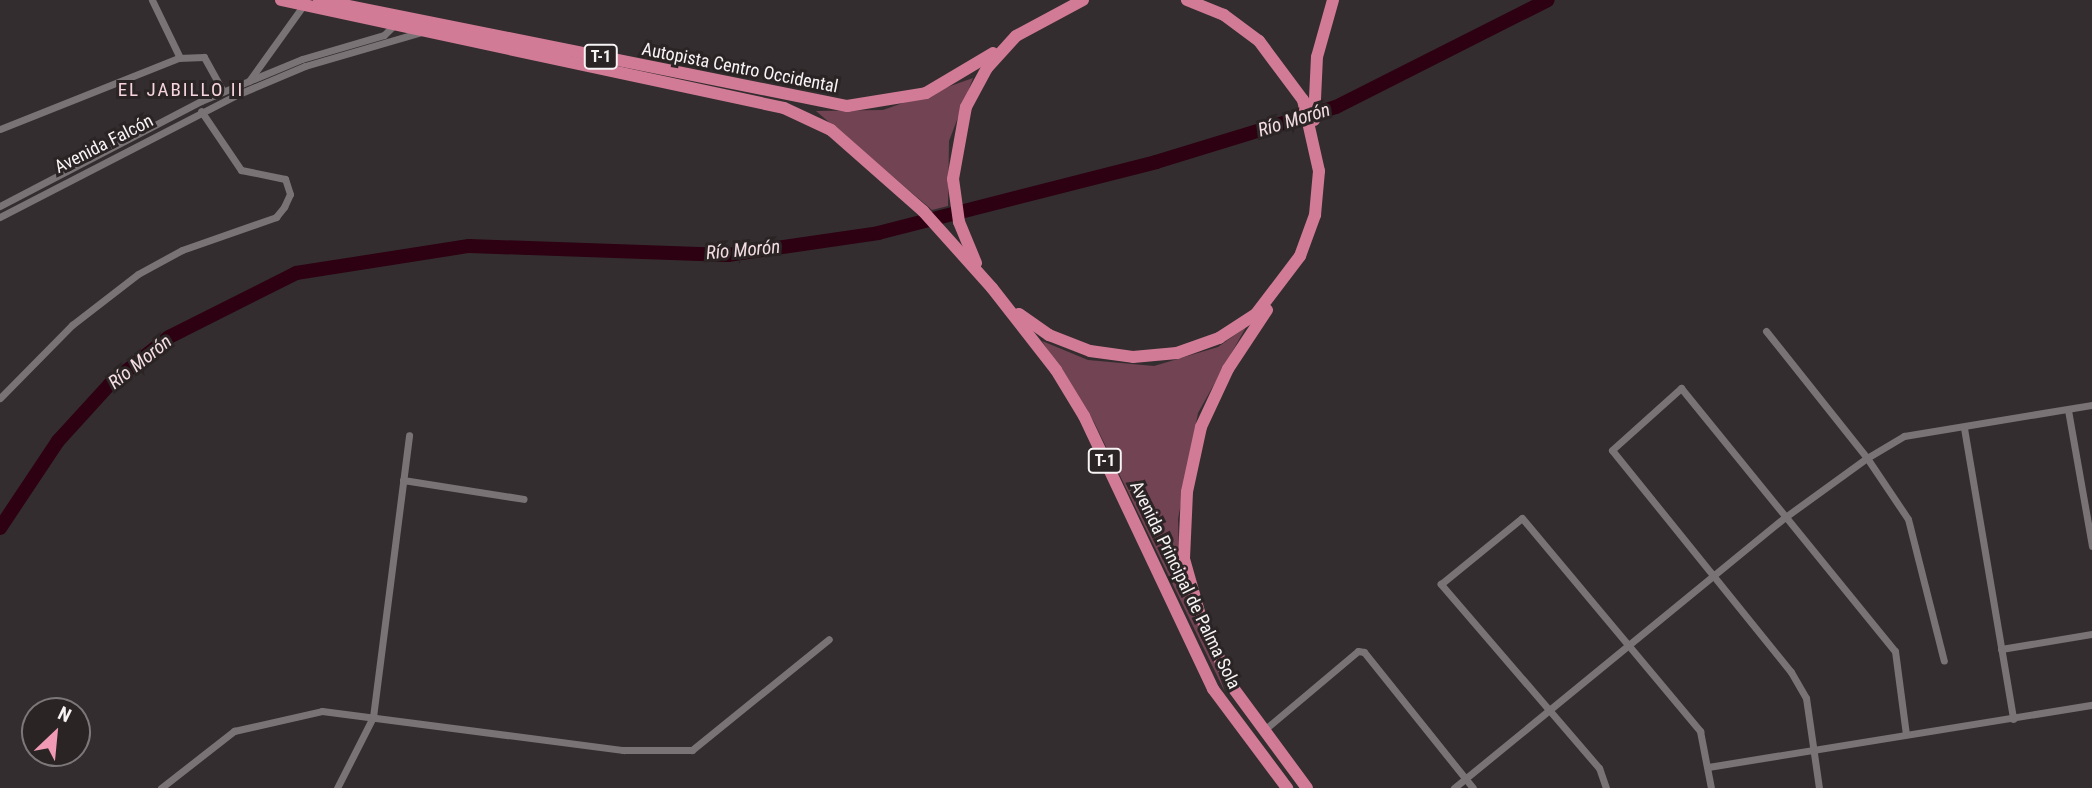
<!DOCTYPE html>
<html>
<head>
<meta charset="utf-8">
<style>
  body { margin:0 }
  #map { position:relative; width:2092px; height:788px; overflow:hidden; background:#342d2f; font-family:"Roboto Condensed",sans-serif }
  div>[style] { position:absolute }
  .green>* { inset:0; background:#724352 }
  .river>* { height:14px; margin:-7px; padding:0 7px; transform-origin:7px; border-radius:7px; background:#2d0012 }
  .street>* { height:7px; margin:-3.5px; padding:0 3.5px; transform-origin:3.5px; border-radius:3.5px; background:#7a7375 }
  .highway>* { height:12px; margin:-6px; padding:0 6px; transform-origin:6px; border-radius:6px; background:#d27b97 }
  span { translate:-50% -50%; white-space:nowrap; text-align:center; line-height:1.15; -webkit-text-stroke:6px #2a2425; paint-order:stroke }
  .shield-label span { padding:2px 5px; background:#2a2425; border:2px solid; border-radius:5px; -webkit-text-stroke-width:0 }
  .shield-label { font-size:16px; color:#f8f4f5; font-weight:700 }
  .street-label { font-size:18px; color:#f8f4f5 }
  .neighbourhood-label { font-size:19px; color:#f7d5de; letter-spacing:2px }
  .water-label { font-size:19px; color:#f4dde3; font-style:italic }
  .north { position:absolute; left:21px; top:697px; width:70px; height:70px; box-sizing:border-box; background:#2a2425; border:2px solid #7c7778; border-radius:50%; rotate:26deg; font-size:19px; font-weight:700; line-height:28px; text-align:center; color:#f8f4f5 }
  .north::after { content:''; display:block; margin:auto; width:24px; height:32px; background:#f09ab5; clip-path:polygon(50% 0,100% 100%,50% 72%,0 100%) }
</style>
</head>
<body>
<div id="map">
  <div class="green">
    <i style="clip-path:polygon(973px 78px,949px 141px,948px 206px,932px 210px,816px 111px,883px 110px)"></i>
    <i style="clip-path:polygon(1246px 327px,1198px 413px,1178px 519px,1179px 561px,1225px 692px,1094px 422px,1042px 341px,1088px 360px,1154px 366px,1218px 347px)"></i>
  </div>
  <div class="river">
    <i style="left:0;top:528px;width:105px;rotate:-56.3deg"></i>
    <i style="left:58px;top:441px;width:77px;rotate:-47.6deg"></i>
    <i style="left:110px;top:384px;width:75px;rotate:-38.5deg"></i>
    <i style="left:169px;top:337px;width:142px;rotate:-26.7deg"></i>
    <i style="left:296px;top:273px;width:175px;rotate:-8.9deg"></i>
    <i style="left:469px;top:246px;width:259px;rotate:2deg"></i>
    <i style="left:728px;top:255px;width:152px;rotate:-8.3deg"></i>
    <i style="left:878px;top:233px;width:287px;rotate:-14.3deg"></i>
    <i style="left:1156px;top:162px;width:188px;rotate:-17deg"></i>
    <i style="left:1336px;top:107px;width:237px;rotate:-26.8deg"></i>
  </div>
  <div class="street">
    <i style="left:152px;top:0;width:64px;rotate:64.2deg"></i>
    <i style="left:249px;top:81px;width:96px;rotate:-54.3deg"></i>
    <i style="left:0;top:129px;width:192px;rotate:-21.7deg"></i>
    <i style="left:178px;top:58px;width:26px;rotate:-2deg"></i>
    <i style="left:204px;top:57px;width:39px;rotate:61deg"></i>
    <i style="left:0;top:206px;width:227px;rotate:-27.6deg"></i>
    <i style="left:201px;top:101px;width:109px;rotate:-22.6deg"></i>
    <i style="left:302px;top:59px;width:85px;rotate:-16.3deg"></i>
    <i style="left:384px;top:35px;width:16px;rotate:-45deg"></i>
    <i style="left:0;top:217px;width:263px;rotate:-27.3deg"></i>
    <i style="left:234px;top:96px;width:77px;rotate:-22.9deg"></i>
    <i style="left:305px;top:66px;width:121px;rotate:-16.3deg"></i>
    <i style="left:1766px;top:331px;width:162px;rotate:51.5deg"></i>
    <i style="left:1867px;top:458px;width:73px;rotate:56.1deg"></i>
    <i style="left:1908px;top:519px;width:146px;rotate:75.8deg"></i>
    <i style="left:0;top:398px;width:103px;rotate:-45.4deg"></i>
    <i style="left:72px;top:325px;width:83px;rotate:-37.7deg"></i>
    <i style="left:138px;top:274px;width:50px;rotate:-28.6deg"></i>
    <i style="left:182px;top:250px;width:100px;rotate:-19.3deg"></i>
    <i style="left:276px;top:217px;width:13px;rotate:-51deg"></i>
    <i style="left:284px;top:207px;width:14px;rotate:-65deg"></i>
    <i style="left:290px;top:194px;width:16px;rotate:-108deg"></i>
    <i style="left:285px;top:179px;width:45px;rotate:-168.4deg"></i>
    <i style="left:241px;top:170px;width:71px;rotate:-124.1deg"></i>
    <i style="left:2068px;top:410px;width:138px;rotate:80deg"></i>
    <i style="left:1964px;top:428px;width:295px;rotate:80.4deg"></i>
    <i style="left:403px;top:480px;width:122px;rotate:8.9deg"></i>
    <i style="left:2001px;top:649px;width:92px;rotate:-9.4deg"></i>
    <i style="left:1263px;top:731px;width:124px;rotate:-40.1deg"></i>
    <i style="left:1358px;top:651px;width:6px;rotate:9deg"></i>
    <i style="left:1364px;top:652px;width:174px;rotate:51.3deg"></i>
    <i style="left:1708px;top:767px;width:389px;rotate:-9.2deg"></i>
    <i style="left:161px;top:788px;width:93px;rotate:-38deg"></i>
    <i style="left:234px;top:731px;width:90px;rotate:-12.8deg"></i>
    <i style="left:322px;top:711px;width:304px;rotate:7.4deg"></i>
    <i style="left:623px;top:750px;width:69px"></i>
    <i style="left:692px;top:750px;width:176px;rotate:-39deg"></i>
    <i style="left:337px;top:788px;width:80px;rotate:-63.1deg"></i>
    <i style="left:373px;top:717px;width:284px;rotate:-82.7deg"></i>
    <i style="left:1454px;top:788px;width:426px;rotate:-39.3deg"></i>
    <i style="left:1784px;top:518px;width:102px;rotate:-35.9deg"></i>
    <i style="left:1867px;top:458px;width:43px;rotate:-30.7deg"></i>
    <i style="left:1904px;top:436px;width:191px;rotate:-9.4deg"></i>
    <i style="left:1606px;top:788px;width:21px;rotate:-109deg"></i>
    <i style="left:1599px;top:768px;width:243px;rotate:-130.7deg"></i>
    <i style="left:1441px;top:584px;width:104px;rotate:-39.2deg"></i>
    <i style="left:1522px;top:518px;width:278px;rotate:50.1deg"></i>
    <i style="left:1700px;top:731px;width:58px;rotate:79.1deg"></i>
    <i style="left:1819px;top:788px;width:91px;rotate:-98.2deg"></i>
    <i style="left:1806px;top:698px;width:30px;rotate:-120deg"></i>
    <i style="left:1791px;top:672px;width:285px;rotate:-128.9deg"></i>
    <i style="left:1612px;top:450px;width:93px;rotate:-41.9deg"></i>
    <i style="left:1681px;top:388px;width:339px;rotate:50.9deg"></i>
    <i style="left:1895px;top:651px;width:84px;rotate:82.5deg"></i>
  </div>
  <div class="highway">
    <i style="left:281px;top:0;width:514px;rotate:12.12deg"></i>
    <i style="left:784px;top:108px;width:52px;rotate:25.1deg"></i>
    <i style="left:831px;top:130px;width:123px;rotate:41.4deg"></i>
    <i style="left:923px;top:211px;width:103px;rotate:48.1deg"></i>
    <i style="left:992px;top:288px;width:104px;rotate:52deg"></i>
    <i style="left:1056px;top:370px;width:54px;rotate:58.7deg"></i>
    <i style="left:1084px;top:416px;width:302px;rotate:64.7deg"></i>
    <i style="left:1213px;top:689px;width:124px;rotate:53.2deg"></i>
    <i style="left:319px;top:0;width:539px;rotate:11.35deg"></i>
    <i style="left:847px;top:106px;width:80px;rotate:-9.3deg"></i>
    <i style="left:926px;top:93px;width:78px;rotate:-30.8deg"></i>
    <i style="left:1314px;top:120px;width:63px;rotate:-87.3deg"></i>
    <i style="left:1317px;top:57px;width:59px;rotate:-74.3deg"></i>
    <i style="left:976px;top:263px;width:44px;rotate:-112.5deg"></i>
    <i style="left:959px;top:222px;width:43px;rotate:-97.9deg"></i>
    <i style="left:953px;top:179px;width:73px;rotate:-79.8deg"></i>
    <i style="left:966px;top:107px;width:44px;rotate:-61.7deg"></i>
    <i style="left:987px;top:68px;width:43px;rotate:-47.8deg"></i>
    <i style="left:1016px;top:36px;width:76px;rotate:-28.2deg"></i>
    <i style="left:1267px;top:310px;width:71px;rotate:123.5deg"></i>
    <i style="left:1228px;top:369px;width:64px;rotate:115deg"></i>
    <i style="left:1201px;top:427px;width:66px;rotate:102.2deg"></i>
    <i style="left:1187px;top:492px;width:67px;rotate:92.6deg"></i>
    <i style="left:1184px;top:559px;width:58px;rotate:74.1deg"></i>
    <i style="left:1200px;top:615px;width:77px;rotate:66.1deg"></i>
    <i style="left:1231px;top:685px;width:128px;rotate:53.6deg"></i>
    <i style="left:1019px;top:314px;width:37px;rotate:35deg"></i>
    <i style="left:1049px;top:335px;width:44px;rotate:21.3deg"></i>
    <i style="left:1090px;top:351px;width:43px;rotate:7.9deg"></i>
    <i style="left:1133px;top:357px;width:44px;rotate:-5.2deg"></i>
    <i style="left:1177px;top:353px;width:45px;rotate:-19.7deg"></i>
    <i style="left:1219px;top:338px;width:44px;rotate:-33deg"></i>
    <i style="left:1256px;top:314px;width:73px;rotate:-52.8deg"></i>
    <i style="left:1300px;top:256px;width:44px;rotate:-69.9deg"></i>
    <i style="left:1315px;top:215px;width:44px;rotate:-84.8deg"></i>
    <i style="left:1319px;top:171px;width:73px;rotate:-102.7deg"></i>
    <i style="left:1303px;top:100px;width:74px;rotate:-126.7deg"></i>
    <i style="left:1259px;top:41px;width:44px;rotate:-143.4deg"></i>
    <i style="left:1224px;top:15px;width:40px;rotate:-158deg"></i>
  </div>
  <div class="shield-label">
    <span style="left:601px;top:57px">T-1</span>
    <span style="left:1105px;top:461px">T-1</span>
  </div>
  <div class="street-label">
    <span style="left:740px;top:68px;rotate:11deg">Autopista Centro Occidental</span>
    <span style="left:104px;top:144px;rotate:-27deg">Avenida Falcón</span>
    <span style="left:1185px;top:585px;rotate:64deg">Avenida Principal de Palma Sola</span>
  </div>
  <div class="neighbourhood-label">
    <span style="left:181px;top:90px">EL JABILLO II</span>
  </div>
  <div class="water-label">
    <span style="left:1294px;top:120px;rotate:-17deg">Río Morón</span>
    <span style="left:743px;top:250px;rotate:-5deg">Río Morón</span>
    <span style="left:140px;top:362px;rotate:-38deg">Río Morón</span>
  </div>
  <div class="north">N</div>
</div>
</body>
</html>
